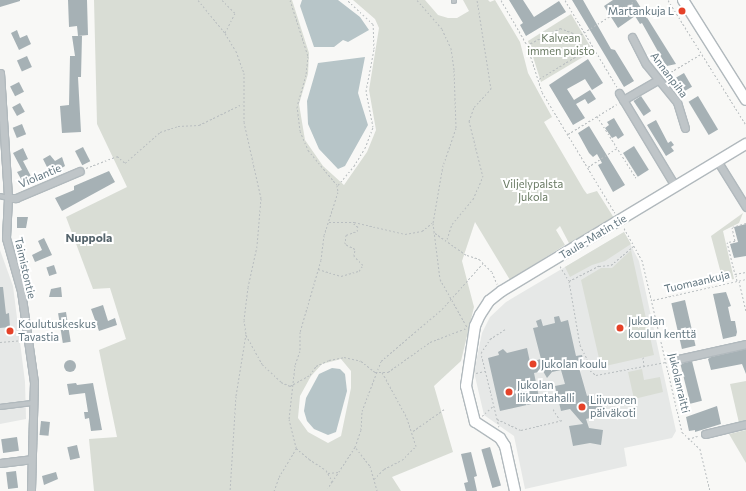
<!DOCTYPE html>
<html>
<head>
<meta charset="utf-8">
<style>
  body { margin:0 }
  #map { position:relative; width:746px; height:491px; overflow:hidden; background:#f8f8f6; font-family:Commissioner,sans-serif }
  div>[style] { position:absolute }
  .built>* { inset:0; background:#e6e8e7 }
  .green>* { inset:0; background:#d9ddd5 }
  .water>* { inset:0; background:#b7c5c8 }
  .building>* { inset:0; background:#a6b1b5; transform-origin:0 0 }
  .round { border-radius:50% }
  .path>* { height:1px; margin-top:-0.5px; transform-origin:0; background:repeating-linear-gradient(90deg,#b9bec0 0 2px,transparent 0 4px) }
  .roads { filter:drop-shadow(1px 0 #b1b9bd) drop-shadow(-1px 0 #b1b9bd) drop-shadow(0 1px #b1b9bd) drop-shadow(0 -1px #b1b9bd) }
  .lane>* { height:3.5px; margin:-1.75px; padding:0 1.75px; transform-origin:1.75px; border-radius:1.75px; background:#bfc5c8 }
  .street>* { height:7px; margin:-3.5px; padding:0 3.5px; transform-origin:3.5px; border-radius:3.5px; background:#bfc5c8 }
  .secondary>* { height:10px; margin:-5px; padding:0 5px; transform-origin:5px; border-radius:5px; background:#fff }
  .dots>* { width:11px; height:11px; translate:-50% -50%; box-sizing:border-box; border:2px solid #fff; border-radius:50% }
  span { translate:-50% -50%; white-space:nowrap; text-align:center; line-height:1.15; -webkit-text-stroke:4px #fff; paint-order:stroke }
  .poi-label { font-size:11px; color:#637781 }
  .right { translate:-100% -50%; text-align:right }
  .left { translate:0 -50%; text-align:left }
  .park-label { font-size:11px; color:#687962 }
  .street-label { font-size:11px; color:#637781 }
  .neighbourhood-label { font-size:12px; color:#55646c; font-weight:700 }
</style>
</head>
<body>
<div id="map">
  <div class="built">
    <i style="clip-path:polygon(624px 232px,639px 261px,676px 431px,672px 438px,624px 448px,627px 466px,525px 489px,514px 436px,484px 415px,474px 372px,482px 333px,490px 317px,506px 302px)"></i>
    <i style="clip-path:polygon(0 250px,13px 286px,25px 382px,26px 419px,0 424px)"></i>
  </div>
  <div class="green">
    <i style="clip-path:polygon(evenodd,94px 0,292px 0,309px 53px,308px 74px,299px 104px,305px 140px,323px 166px,344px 185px,367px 152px,376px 130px,369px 90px,379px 28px,375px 19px,353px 0,425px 0,438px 15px,448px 18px,457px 18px,469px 11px,463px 0,488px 0,490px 2px,495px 0,520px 42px,528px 73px,552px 117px,544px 122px,584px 190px,587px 194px,597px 191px,614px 218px,570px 245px,560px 226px,556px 230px,565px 245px,510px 280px,475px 222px,462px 261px,474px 307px,461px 361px,434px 386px,453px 452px,392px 477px,401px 491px,94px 491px,89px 439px,117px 437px,99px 350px,126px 339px,110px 288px,93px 289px,66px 217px,127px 187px,97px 124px,94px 0,341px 359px,351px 371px,351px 388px,341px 436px,328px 443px,308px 432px,298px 418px,300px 396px,311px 376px,322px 364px,341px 359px)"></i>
    <i style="clip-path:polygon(571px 14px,593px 51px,541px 82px,528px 41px)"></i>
    <i style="clip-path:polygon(743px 213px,739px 223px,723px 231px,734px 279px,723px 281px,711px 236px)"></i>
    <i style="clip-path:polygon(624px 232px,631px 244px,605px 261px,592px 265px,570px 277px,565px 267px)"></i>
    <i style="clip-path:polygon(631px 250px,654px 355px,601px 367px,581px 280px,601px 268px,612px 268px)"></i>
    <i style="clip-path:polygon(642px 369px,644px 380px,660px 377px,663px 392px,634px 399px,628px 372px)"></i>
    <i style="clip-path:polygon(746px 381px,746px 422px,739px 423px,730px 384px)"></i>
    <i style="clip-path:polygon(746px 430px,746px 463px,729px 434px)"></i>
  </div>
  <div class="water">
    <i style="clip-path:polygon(302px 0,338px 0,360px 17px,369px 30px,348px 42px,343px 40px,334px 47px,314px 47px,300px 6px)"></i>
    <i style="clip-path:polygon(365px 57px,358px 93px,368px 125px,345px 166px,338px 169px,319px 149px,308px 124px,307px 101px,318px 63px)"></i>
    <i style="clip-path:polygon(332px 368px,340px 369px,345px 374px,347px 391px,336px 432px,328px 435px,314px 429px,307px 421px,304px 411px,306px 398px,319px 374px)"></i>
  </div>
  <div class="building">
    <i style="clip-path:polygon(0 0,20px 0,20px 1px,0 7px)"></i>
    <i style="clip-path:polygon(68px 0,87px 0,88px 35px,78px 36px,77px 26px,69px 27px)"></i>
    <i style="clip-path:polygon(509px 0,523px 0,534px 17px,559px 1px,566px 12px,526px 36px,520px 25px,523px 23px)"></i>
    <i style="clip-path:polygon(572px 0,583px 0,611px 49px,615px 50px,634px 81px,624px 87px)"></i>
    <i style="clip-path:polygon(613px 0,636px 0,676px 64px,667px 66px,665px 64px,642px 23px,640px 24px,635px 16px,618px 28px,604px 6px)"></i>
    <i style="clip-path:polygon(17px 30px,20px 38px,27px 35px,31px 44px,19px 50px,11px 33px)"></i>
    <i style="clip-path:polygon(72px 36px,82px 36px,81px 77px,78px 77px,81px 132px,62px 133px,60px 106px,69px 105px,70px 56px,75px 56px)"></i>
    <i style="left:27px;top:56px;width:12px;height:11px;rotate:66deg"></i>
    <i style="clip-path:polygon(588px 59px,603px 83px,592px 90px,585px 79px,567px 89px,574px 100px,590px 90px,596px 99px,588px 104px,585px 99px,576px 104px,585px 118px,573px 125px,549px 85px)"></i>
    <i style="left:684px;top:73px;width:16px;height:9px;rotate:60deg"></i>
    <i style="left:19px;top:82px;width:11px;height:10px;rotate:63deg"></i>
    <i style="left:641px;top:96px;width:18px;height:9px;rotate:56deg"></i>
    <i style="left:698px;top:96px;width:39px;height:11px;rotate:59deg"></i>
    <i style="left:20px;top:103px;width:10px;height:9px;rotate:61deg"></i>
    <i style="clip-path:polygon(614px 118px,624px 135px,618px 139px,616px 136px,612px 138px,605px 128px,609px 125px,607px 122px)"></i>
    <i style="clip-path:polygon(656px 120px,668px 143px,671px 141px,674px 145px,671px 147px,674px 151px,666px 156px,647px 125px)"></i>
    <i style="left:22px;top:124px;width:11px;height:10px;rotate:68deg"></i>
    <i style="clip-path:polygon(589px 126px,625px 185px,613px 192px,598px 165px,602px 163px,597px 154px,593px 157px,589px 153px,578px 133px)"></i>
    <i style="left:634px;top:146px;width:28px;height:13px;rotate:58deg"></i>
    <i style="left:83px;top:147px;width:16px;height:9px;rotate:63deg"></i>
    <i style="clip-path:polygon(23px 148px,28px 159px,23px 161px,34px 182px,25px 186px,17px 172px,22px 170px,13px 153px)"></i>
    <i style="clip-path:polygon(50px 155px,55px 161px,62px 157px,65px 166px,47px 177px,44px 171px,48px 169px,43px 159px)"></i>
    <i style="clip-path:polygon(109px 171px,115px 182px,62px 211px,55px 198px,74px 190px,74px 186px)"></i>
    <i style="clip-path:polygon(17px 217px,28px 217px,26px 228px,17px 228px)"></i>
    <i style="clip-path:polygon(746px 224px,746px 256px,734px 258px,730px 244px,738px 242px,734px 227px)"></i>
    <i style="clip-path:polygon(44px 238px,52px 255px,35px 262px,32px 255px,42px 250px,38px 241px)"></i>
    <i style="left:54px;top:265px;width:9px;height:8px;rotate:72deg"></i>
    <i style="clip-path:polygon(0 287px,3px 287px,6px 314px,9px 313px,10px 327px,0 328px)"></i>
    <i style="clip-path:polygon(61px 287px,62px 297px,49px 297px,51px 289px)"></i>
    <i style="clip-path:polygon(726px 292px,731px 306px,728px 307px,731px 321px,735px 321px,737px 332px,736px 336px,723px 339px,713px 294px)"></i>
    <i style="left:685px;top:300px;width:47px;height:14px;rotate:77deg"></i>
    <i style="clip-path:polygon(103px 305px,108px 321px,115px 318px,117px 325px,99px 331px,91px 309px)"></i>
    <i style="left:66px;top:312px;width:30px;height:8px;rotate:81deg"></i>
    <i style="clip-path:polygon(559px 316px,561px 322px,568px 320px,576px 356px,582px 355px,583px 359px,577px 361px,587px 396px,590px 395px,592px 405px,603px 401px,606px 414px,586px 419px,589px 428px,603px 430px,601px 445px,590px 443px,573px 446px,569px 426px,583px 424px,570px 409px,561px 411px,555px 386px,565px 384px,561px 370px,552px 372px,547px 378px,543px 371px,534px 373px,540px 402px,500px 411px,488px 358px,499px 355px,498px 352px,503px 349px,507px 353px,527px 348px,530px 362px,541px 359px,533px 328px,538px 327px,536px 321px,541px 319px,543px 326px,555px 323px,554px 317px)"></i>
    <i style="clip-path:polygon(746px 349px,746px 374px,742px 364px,711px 370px,708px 359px,711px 357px)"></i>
    <i class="round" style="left:64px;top:360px;width:12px;height:12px"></i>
    <i style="left:692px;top:361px;width:41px;height:12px;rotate:76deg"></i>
    <i style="clip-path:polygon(76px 383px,77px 385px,93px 383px,102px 430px,91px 431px,89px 418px,85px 419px,84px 412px,88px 412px,85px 393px,69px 395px,67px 384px)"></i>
    <i style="clip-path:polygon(717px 406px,721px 424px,695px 432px,695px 430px,689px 431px,686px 417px)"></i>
    <i style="left:41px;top:421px;width:9px;height:14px;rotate:6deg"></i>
    <i style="left:17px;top:437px;width:14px;height:16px;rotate:82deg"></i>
    <i style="left:77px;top:445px;width:13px;height:10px;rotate:77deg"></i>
    <i style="left:490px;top:447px;width:40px;height:9px;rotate:74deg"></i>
    <i style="clip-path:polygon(471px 452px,477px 476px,474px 477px,477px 491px,466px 491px,464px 483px,468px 482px,461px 454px)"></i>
    <i style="left:16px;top:471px;width:17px;height:10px;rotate:83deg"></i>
    <i style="clip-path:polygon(56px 472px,58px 479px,44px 485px,42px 476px)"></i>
  </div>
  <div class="path">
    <i style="left:198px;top:0;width:43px;rotate:50.7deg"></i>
    <i style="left:225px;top:33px;width:21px;rotate:59deg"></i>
    <i style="left:236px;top:51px;width:23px;rotate:70deg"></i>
    <i style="left:244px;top:73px;width:49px;rotate:90deg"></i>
    <i style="left:244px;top:122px;width:78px;rotate:77.4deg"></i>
    <i style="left:261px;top:198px;width:48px;rotate:94.8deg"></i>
    <i style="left:257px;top:246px;width:42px;rotate:102.4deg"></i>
    <i style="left:248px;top:287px;width:33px;rotate:97deg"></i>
    <i style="left:244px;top:320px;width:14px;rotate:82deg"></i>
    <i style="left:246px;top:334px;width:63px;rotate:99.2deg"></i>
    <i style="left:236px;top:396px;width:95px;rotate:93.6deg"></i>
    <i style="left:222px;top:0;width:18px;rotate:45deg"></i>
    <i style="left:235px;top:13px;width:22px;rotate:117deg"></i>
    <i style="left:290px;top:0;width:59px;rotate:72.2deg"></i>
    <i style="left:308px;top:56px;width:19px;rotate:96deg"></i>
    <i style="left:306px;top:75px;width:32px;rotate:106deg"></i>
    <i style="left:297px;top:106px;width:25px;rotate:83deg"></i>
    <i style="left:300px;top:131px;width:21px;rotate:67deg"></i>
    <i style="left:308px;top:150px;width:45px;rotate:50.4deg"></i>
    <i style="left:337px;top:185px;width:7px;rotate:82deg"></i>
    <i style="left:338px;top:192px;width:45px;rotate:108deg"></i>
    <i style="left:324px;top:235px;width:25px;rotate:97deg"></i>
    <i style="left:321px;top:260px;width:75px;rotate:106.3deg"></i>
    <i style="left:300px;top:332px;width:19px;rotate:90deg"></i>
    <i style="left:300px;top:351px;width:15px;rotate:110deg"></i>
    <i style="left:295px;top:365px;width:54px;rotate:96.3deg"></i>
    <i style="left:289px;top:419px;width:30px;rotate:76deg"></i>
    <i style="left:296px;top:448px;width:17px;rotate:40deg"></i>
    <i style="left:309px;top:459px;width:20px;rotate:33deg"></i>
    <i style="left:326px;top:470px;width:13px;rotate:61deg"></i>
    <i style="left:332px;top:481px;width:8px;rotate:120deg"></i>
    <i style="left:417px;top:0;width:38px;rotate:49deg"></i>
    <i style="left:442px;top:29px;width:21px;rotate:65deg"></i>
    <i style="left:451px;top:48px;width:22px;rotate:82deg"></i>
    <i style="left:454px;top:70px;width:58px;rotate:88deg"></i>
    <i style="left:456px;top:128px;width:39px;rotate:109deg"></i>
    <i style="left:443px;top:165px;width:59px;rotate:99.8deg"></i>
    <i style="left:433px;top:223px;width:56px;rotate:82.9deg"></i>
    <i style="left:440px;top:279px;width:55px;rotate:60.6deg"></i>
    <i style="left:501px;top:0;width:52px;rotate:60deg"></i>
    <i style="left:527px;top:45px;width:49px;rotate:72.3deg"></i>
    <i style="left:542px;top:92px;width:141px;rotate:58.9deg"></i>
    <i style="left:565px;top:0;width:101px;rotate:59.1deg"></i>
    <i style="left:668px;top:0;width:147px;rotate:58deg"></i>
    <i style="left:567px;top:43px;width:81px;rotate:-31.9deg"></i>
    <i style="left:527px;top:45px;width:37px;rotate:-27deg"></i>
    <i style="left:560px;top:28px;width:14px;rotate:21deg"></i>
    <i style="left:573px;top:33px;width:9px;rotate:54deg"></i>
    <i style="left:578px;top:40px;width:12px;rotate:90deg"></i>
    <i style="left:578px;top:52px;width:6px;rotate:121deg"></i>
    <i style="left:575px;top:57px;width:42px;rotate:148.6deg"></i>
    <i style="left:664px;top:76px;width:43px;rotate:-30.7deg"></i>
    <i style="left:597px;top:116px;width:73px;rotate:57.8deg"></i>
    <i style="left:568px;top:134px;width:57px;rotate:-31.5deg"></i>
    <i style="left:588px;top:167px;width:35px;rotate:-33deg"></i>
    <i style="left:86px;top:168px;width:33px;rotate:-21deg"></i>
    <i style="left:117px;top:156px;width:11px;rotate:41deg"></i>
    <i style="left:125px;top:163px;width:47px;rotate:-41.5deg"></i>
    <i style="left:160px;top:132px;width:19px;rotate:-18deg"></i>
    <i style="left:178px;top:126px;width:21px;rotate:-3deg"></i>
    <i style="left:199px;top:125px;width:48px;rotate:-26deg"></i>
    <i style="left:338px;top:185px;width:25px;rotate:-50deg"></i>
    <i style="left:354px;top:166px;width:21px;rotate:-59deg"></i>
    <i style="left:365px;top:148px;width:22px;rotate:-69deg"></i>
    <i style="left:373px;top:127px;width:37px;rotate:-101deg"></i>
    <i style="left:366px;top:91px;width:43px;rotate:-79.2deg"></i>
    <i style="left:374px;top:49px;width:25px;rotate:-92deg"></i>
    <i style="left:373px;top:24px;width:35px;rotate:-137deg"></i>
    <i style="left:329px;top:222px;width:25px"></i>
    <i style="left:354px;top:222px;width:52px;rotate:13.2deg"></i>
    <i style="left:405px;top:234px;width:17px;rotate:-10deg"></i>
    <i style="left:422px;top:231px;width:13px;rotate:-39deg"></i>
    <i style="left:746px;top:223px;width:15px;rotate:164deg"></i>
    <i style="left:732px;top:227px;width:14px;rotate:78deg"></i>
    <i style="left:735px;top:241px;width:8px;rotate:173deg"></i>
    <i style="left:727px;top:242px;width:33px;rotate:76deg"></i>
    <i style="left:735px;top:274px;width:11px;rotate:-10deg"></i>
    <i style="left:624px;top:228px;width:37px;rotate:61deg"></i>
    <i style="left:642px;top:260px;width:177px;rotate:76.9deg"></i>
    <i style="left:682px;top:432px;width:25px;rotate:43deg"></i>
    <i style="left:700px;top:449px;width:43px;rotate:76.6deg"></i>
    <i style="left:435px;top:233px;width:39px;rotate:35deg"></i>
    <i style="left:467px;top:255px;width:13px;rotate:18deg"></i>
    <i style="left:479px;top:259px;width:18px;rotate:45deg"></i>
    <i style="left:492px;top:272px;width:13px;rotate:67deg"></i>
    <i style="left:447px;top:239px;width:16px;rotate:-72deg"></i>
    <i style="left:452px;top:224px;width:33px;rotate:-50deg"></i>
    <i style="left:473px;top:199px;width:24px;rotate:-66deg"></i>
    <i style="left:483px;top:177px;width:58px;rotate:-104deg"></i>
    <i style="left:469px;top:121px;width:15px;rotate:-70deg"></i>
    <i style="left:474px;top:107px;width:25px;rotate:-47deg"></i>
    <i style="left:491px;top:89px;width:90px;rotate:-98.9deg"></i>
    <i style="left:560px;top:266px;width:17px;rotate:59deg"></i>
    <i style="left:569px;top:281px;width:65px;rotate:80.2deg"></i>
    <i style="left:580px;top:345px;width:16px;rotate:63deg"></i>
    <i style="left:587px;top:359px;width:9px;rotate:90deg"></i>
    <i style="left:587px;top:368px;width:11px;rotate:38deg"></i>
    <i style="left:596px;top:375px;width:71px;rotate:-10.5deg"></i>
    <i style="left:318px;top:269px;width:24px;rotate:17deg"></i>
    <i style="left:341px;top:276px;width:19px;rotate:-16deg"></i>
    <i style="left:359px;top:271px;width:7px;rotate:-56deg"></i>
    <i style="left:363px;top:265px;width:13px;rotate:-135deg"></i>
    <i style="left:354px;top:256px;width:7px;rotate:-82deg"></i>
    <i style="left:355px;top:249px;width:11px;rotate:-153deg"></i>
    <i style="left:345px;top:244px;width:9px;rotate:-84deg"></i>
    <i style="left:346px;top:235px;width:12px;rotate:-20deg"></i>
    <i style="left:357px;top:231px;width:4px;rotate:-76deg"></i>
    <i style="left:358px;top:227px;width:8px;rotate:-140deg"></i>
    <i style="left:736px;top:275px;width:6px;rotate:81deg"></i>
    <i style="left:569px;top:281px;width:34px;rotate:-27deg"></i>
    <i style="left:599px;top:266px;width:12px;rotate:-5deg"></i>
    <i style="left:611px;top:265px;width:30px;rotate:-40deg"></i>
    <i style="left:739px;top:281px;width:31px;rotate:77deg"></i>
    <i style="left:653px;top:300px;width:95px;rotate:-12.7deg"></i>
    <i style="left:246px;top:335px;width:33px;rotate:61deg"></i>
    <i style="left:262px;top:364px;width:26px;rotate:43deg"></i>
    <i style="left:281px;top:382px;width:10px;rotate:24deg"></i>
    <i style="left:290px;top:386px;width:23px;rotate:-29deg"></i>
    <i style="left:310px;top:375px;width:11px;rotate:-56deg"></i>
    <i style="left:316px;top:366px;width:14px;rotate:-25deg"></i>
    <i style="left:329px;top:360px;width:15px;rotate:-11deg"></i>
    <i style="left:344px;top:357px;width:17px;rotate:13deg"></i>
    <i style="left:361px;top:361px;width:18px;rotate:38deg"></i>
    <i style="left:375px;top:372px;width:13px"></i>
    <i style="left:388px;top:372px;width:52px;rotate:-35.5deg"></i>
    <i style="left:430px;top:342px;width:39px;rotate:-21deg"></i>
    <i style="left:0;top:342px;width:21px;rotate:-5deg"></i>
    <i style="left:643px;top:357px;width:9px;rotate:84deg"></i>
    <i style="left:476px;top:373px;width:9px;rotate:-13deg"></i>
    <i style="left:553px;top:409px;width:13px;rotate:58deg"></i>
    <i style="left:482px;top:416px;width:15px;rotate:-42deg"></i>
    <i style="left:497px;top:419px;width:26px;rotate:25deg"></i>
    <i style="left:521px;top:430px;width:43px;rotate:-13.4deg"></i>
    <i style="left:499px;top:427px;width:76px;rotate:-103.7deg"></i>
    <i style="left:481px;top:353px;width:17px;rotate:-57deg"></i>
    <i style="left:490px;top:339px;width:20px;rotate:-33deg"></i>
    <i style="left:413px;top:431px;width:39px;rotate:-35deg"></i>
    <i style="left:688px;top:439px;width:10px;rotate:-17deg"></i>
    <i style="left:356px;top:448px;width:23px;rotate:52deg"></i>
    <i style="left:370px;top:466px;width:26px;rotate:74deg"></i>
    <i style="left:328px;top:473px;width:11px;rotate:-5deg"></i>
    <i style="left:374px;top:479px;width:14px;rotate:-45deg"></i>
    <i style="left:384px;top:469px;width:20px;rotate:-27deg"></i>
    <i style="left:402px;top:460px;width:20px;rotate:-45deg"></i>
    <i style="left:416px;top:446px;width:32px;rotate:-108deg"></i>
    <i style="left:406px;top:416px;width:50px;rotate:-118.6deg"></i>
    <i style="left:332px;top:482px;width:42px;rotate:-56.7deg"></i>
    <i style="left:355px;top:447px;width:18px;rotate:-71deg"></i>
    <i style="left:361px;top:430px;width:19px;rotate:-87deg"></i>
    <i style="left:362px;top:411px;width:53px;rotate:-69.2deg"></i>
    <i style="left:381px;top:361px;width:80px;rotate:-40.4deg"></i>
    <i style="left:442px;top:309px;width:62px;rotate:-48.3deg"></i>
    <i style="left:274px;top:491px;width:15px;rotate:-70deg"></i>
    <i style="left:279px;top:477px;width:33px;rotate:-59deg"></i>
  </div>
  <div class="roads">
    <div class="lane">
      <i style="left:454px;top:0;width:1px;rotate:90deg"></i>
      <i style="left:0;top:196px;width:8px;rotate:14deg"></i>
      <i style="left:0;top:407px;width:34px;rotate:-7deg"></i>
    </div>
    <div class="street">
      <i style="left:632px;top:37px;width:30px;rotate:63deg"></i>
      <i style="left:646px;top:64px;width:49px;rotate:50.8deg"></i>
      <i style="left:677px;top:102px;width:27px;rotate:73deg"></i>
      <i style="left:0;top:73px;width:125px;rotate:86.3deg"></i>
      <i style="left:8px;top:198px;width:40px;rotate:92.9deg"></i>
      <i style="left:6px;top:238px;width:55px;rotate:74.2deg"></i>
      <i style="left:21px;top:291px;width:92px;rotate:81.9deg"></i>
      <i style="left:34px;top:382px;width:109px;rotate:91.6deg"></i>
      <i style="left:619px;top:93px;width:109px;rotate:58.9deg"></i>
      <i style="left:623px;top:100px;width:39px;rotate:-30deg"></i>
      <i style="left:718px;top:162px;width:53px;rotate:58.1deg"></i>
      <i style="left:8px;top:198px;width:8px"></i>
      <i style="left:16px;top:198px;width:69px;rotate:-22.9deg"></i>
      <i style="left:674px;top:360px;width:74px;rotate:-12.5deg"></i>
      <i style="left:705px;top:434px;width:42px;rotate:-13.7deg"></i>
      <i style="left:0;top:463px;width:31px;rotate:-7deg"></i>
    </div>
    <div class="secondary">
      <i style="left:683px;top:0;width:118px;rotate:57.8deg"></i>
      <i style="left:515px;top:491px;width:46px;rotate:-102.5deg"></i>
      <i style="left:505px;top:446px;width:9px;rotate:-122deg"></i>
      <i style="left:500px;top:438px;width:30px;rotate:-147deg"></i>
      <i style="left:475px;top:422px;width:37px;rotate:-104deg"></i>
      <i style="left:466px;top:386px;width:61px;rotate:-81.5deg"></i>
      <i style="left:475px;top:326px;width:12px;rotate:-66deg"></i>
      <i style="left:480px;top:315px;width:17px;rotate:-57deg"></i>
      <i style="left:489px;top:301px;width:16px;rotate:-38deg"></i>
      <i style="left:502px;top:291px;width:285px;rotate:-31.1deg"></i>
    </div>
  </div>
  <div class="dots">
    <i style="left:682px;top:11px;background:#e54229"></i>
    <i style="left:620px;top:328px;background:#e54229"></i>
    <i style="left:10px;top:331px;background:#e54229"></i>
    <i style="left:533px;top:364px;background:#e54229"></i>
    <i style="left:509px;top:392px;background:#e54229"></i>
    <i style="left:582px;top:407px;background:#e54229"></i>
  </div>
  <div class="poi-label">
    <span class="right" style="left:674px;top:11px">Martankuja L</span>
    <span class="left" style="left:628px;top:328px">Jukolan<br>koulun kenttä</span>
    <span class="left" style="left:18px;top:331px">Koulutuskeskus<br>Tavastia</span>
    <span class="left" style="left:541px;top:364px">Jukolan koulu</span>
    <span class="left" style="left:517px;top:392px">Jukolan<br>liikuntahalli</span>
    <span class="left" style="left:590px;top:407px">Liivuoren<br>päiväkoti</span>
  </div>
  <div class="park-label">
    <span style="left:561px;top:45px">Kalvean<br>immen puisto</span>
    <span style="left:533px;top:191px">Viljelypalsta<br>Jukola</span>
  </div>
  <div class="street-label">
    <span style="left:669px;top:75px;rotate:53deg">Annanpiha</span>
    <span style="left:40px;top:176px;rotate:-23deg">Violantie</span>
    <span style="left:593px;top:237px;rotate:-31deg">Taula-Matin tie</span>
    <span style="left:25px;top:268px;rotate:77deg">Taimistontie</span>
    <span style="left:697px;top:282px;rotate:-13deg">Tuomaankuja</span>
    <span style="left:679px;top:383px;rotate:77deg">Jukolanraitti</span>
  </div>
  <div class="neighbourhood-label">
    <span style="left:89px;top:238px">Nuppola</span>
  </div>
</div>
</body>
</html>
